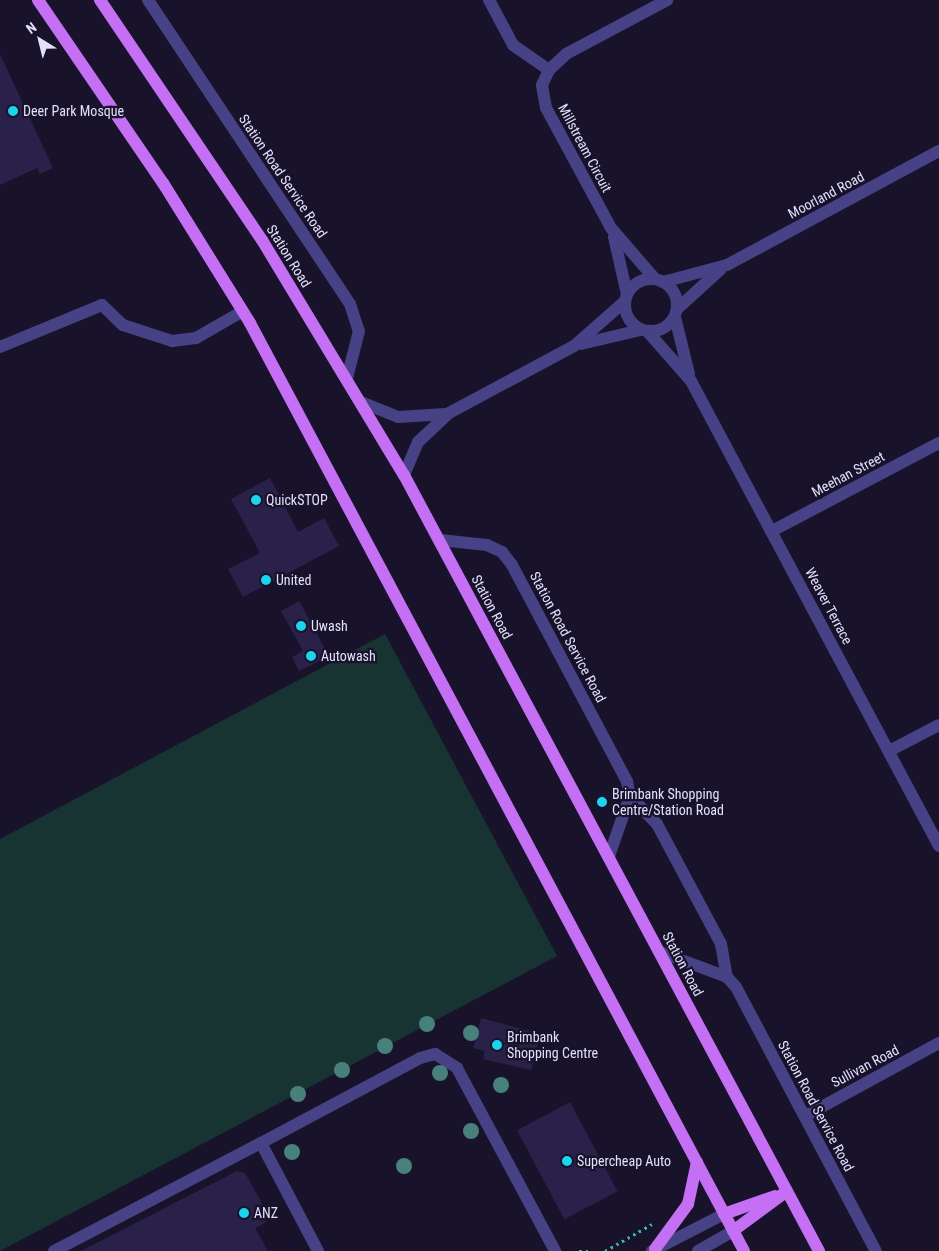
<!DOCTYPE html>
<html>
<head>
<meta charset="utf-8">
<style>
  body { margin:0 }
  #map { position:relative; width:939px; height:1251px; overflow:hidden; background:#18132a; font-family:"Roboto Condensed",sans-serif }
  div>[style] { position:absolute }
  .green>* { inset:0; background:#173433 }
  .building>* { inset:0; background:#2a214a; transform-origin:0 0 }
  .path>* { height:3px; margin-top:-1.5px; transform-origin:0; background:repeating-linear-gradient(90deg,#3bb5af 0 2.5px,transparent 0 6.5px) }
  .minor>* { height:12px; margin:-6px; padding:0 6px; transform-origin:6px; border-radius:6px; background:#464285 }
  .minor>.ring { margin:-6px; padding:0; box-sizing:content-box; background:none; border:12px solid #464285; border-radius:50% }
  .major>* { height:12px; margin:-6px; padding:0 6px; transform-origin:6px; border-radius:6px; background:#c46ff4 }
  .trees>* { width:16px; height:16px; margin:-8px; border-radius:50%; background:#48807c }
  .dots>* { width:14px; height:14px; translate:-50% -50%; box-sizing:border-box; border:2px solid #18132a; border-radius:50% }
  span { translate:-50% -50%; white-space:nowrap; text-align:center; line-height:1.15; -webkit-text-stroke:4.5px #18132a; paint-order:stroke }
  .poi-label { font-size:14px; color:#e3dffd }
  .left { translate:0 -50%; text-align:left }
  .street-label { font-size:14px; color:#e3dffd }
  .north { position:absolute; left:15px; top:15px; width:50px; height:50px; -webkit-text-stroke:4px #18132a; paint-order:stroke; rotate:324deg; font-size:14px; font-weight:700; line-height:20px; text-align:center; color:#e3dffd }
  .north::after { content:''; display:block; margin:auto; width:18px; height:22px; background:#e3dffd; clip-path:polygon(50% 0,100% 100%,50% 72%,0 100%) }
</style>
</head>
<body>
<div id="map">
  <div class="green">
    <i style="clip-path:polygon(385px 634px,557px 956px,0 1251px,0 839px)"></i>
  </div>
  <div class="building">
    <i style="clip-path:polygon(0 54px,53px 168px,40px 174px,37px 168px,0 185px)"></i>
    <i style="clip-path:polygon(270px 478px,298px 532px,324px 518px,339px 546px,243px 597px,228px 569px,260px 553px,231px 499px)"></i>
    <i style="clip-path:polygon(299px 601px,329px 656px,299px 671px,292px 657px,303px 651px,281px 611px)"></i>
    <i style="clip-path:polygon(481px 1018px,541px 1034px,531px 1070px,483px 1059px,485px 1051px,473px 1048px)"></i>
    <i style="left:570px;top:1102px;width:101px;height:60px;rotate:62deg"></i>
    <i style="clip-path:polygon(237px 1171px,245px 1173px,268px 1214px,265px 1223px,255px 1228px,268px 1251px,81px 1251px)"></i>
  </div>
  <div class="path">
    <i style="left:579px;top:1251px;width:11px"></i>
    <i style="left:605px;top:1251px;width:54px;rotate:-29.9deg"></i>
  </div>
  <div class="minor">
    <i style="left:148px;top:0;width:365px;rotate:56.4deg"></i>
    <i style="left:350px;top:304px;width:28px;rotate:72deg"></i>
    <i style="left:359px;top:331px;width:49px;rotate:104.3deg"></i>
    <i style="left:489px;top:0;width:51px;rotate:61.9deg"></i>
    <i style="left:513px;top:45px;width:44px;rotate:34.8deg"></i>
    <i style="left:614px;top:237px;width:58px;rotate:77.2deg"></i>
    <i class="ring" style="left:625px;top:279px;width:40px;height:40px"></i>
    <i style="left:655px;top:279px;width:67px;rotate:-130.8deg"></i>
    <i style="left:611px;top:228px;width:136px;rotate:-118.4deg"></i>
    <i style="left:546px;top:108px;width:23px;rotate:-100deg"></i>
    <i style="left:542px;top:85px;width:17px;rotate:-65deg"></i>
    <i style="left:549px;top:70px;width:23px;rotate:-43deg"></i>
    <i style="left:566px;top:54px;width:115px;rotate:-28.1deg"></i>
    <i style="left:663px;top:282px;width:66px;rotate:-14.9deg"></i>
    <i style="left:727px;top:265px;width:241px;rotate:-28.3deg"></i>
    <i style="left:677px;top:309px;width:59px;rotate:-42.3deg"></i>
    <i style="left:675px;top:317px;width:59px;rotate:76.2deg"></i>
    <i style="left:648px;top:332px;width:65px;rotate:48.7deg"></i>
    <i style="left:691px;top:381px;width:527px;rotate:61.93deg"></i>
    <i style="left:581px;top:344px;width:61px;rotate:-13.3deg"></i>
    <i style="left:0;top:347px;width:110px;rotate:-22.4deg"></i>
    <i style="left:102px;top:305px;width:29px;rotate:44deg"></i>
    <i style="left:123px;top:325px;width:52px;rotate:18.1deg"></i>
    <i style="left:172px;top:341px;width:24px;rotate:-7deg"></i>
    <i style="left:196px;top:338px;width:54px;rotate:-29.9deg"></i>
    <i style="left:361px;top:402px;width:40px;rotate:22deg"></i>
    <i style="left:398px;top:417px;width:48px;rotate:-3.6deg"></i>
    <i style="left:404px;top:475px;width:36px;rotate:-67deg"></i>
    <i style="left:418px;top:442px;width:42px;rotate:-43.1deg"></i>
    <i style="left:449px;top:413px;width:142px;rotate:-28.2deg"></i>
    <i style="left:574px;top:346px;width:67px;rotate:-41.3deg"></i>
    <i style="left:772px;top:531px;width:189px;rotate:-27.8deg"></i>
    <i style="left:440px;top:540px;width:47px;rotate:6.1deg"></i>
    <i style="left:487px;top:545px;width:17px;rotate:25deg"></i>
    <i style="left:502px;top:552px;width:16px;rotate:52deg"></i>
    <i style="left:512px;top:565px;width:245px;rotate:62deg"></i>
    <i style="left:627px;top:781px;width:15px;rotate:79deg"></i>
    <i style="left:630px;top:796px;width:64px;rotate:109.3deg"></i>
    <i style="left:889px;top:751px;width:56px;rotate:-27.5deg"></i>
    <i style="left:630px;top:796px;width:39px;rotate:46deg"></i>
    <i style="left:657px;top:824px;width:136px;rotate:61.9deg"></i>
    <i style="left:721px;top:944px;width:34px;rotate:80deg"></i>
    <i style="left:660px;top:952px;width:72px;rotate:20.5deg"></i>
    <i style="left:727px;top:977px;width:13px;rotate:48deg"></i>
    <i style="left:736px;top:987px;width:299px;rotate:62.1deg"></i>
    <i style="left:805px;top:1116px;width:153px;rotate:-28.6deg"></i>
    <i style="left:54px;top:1251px;width:233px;rotate:-27.6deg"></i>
    <i style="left:318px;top:1251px;width:122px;rotate:-117.8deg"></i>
    <i style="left:261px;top:1143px;width:180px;rotate:-28.1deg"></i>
    <i style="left:420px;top:1058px;width:16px;rotate:-15deg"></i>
    <i style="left:435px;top:1054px;width:26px;rotate:32deg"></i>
    <i style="left:457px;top:1068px;width:208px;rotate:61.8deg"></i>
    <i style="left:652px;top:1251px;width:81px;rotate:-27.2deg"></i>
    <i style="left:698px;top:1251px;width:40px;rotate:-29.7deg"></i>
  </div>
  <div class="major">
    <i style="left:38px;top:0;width:222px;rotate:55.7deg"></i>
    <i style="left:163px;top:183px;width:165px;rotate:58.1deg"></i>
    <i style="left:250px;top:323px;width:1051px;rotate:61.97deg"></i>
    <i style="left:100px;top:0;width:290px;rotate:56deg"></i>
    <i style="left:262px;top:240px;width:275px;rotate:58.9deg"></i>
    <i style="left:404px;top:475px;width:880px;rotate:61.86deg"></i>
    <i style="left:724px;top:1214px;width:54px;rotate:-19.4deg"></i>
    <i style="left:733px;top:1231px;width:67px;rotate:-36.5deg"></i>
    <i style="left:655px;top:1249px;width:56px;rotate:-53.7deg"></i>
    <i style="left:688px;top:1204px;width:43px;rotate:-77.9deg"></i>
  </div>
  <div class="trees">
    <i style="left:427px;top:1024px"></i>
    <i style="left:471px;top:1033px"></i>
    <i style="left:385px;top:1046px"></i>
    <i style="left:342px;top:1070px"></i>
    <i style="left:440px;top:1073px"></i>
    <i style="left:501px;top:1085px"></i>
    <i style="left:298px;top:1094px"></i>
    <i style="left:471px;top:1131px"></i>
    <i style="left:292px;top:1152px"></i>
    <i style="left:404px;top:1166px"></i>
  </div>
  <div class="dots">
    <i style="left:13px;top:111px;background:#1ad5ed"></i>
    <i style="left:256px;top:500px;background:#1ad5ed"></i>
    <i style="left:266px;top:580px;background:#1ad5ed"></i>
    <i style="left:301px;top:626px;background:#1ad5ed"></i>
    <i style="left:311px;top:656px;background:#1ad5ed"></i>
    <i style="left:602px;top:802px;background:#1ad5ed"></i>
    <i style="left:497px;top:1045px;background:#1ad5ed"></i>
    <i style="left:567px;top:1161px;background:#1ad5ed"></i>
    <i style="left:244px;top:1213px;background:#1ad5ed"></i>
  </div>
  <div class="poi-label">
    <span class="left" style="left:23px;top:111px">Deer Park Mosque</span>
    <span class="left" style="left:266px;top:500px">QuickSTOP</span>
    <span class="left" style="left:276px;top:580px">United</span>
    <span class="left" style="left:311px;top:626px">Uwash</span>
    <span class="left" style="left:321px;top:656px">Autowash</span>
    <span class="left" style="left:612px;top:802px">Brimbank Shopping<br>Centre/Station Road</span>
    <span class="left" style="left:507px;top:1045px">Brimbank<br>Shopping Centre</span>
    <span class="left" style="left:577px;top:1161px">Supercheap Auto</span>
    <span class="left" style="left:254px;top:1213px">ANZ</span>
  </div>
  <div class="street-label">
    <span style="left:585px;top:148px;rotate:62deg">Millstream Circuit</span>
    <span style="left:283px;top:176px;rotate:56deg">Station Road Service Road</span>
    <span style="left:826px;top:195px;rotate:-28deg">Moorland Road</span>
    <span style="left:289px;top:256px;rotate:58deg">Station Road</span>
    <span style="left:848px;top:474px;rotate:-28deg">Meehan Street</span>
    <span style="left:829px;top:606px;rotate:62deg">Weaver Terrace</span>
    <span style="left:492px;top:607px;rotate:62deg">Station Road</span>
    <span style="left:568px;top:637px;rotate:62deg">Station Road Service Road</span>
    <span style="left:683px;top:964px;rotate:62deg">Station Road</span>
    <span style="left:865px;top:1066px;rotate:-28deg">Sullivan Road</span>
    <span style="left:816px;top:1106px;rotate:62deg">Station Road Service Road</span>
  </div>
  <div class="north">N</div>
</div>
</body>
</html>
